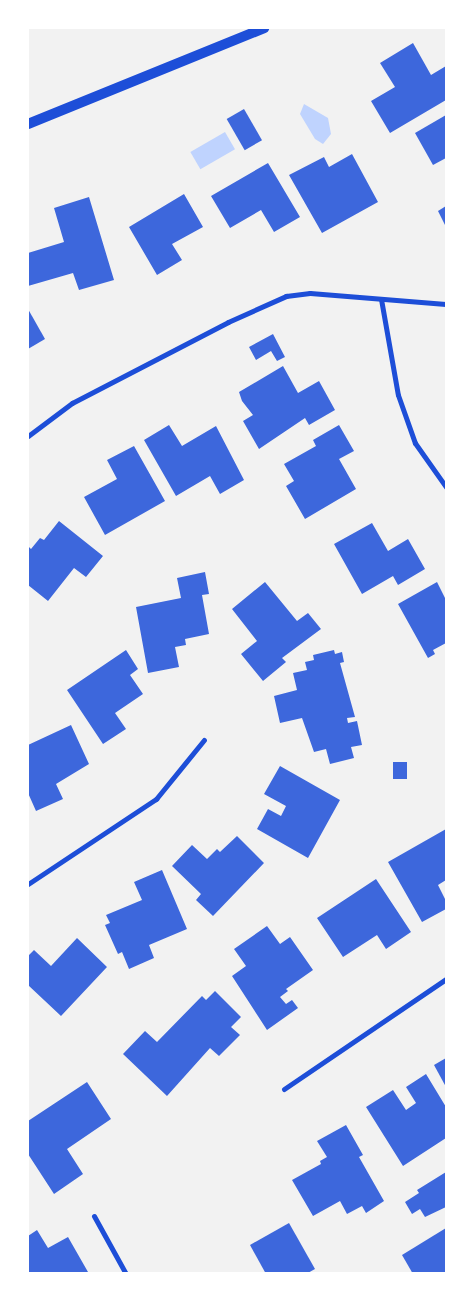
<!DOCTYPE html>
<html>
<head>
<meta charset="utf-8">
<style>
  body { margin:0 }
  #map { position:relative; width:474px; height:1301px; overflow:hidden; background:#f2f2f2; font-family:Ubuntu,sans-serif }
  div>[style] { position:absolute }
  .water>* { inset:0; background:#bfd3fe; transform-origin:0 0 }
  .building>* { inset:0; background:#3d67dc; transform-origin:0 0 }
  .minor>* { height:5px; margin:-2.5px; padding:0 2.5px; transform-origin:2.5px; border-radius:2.5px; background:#1d4ed8 }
  .secondary>* { height:10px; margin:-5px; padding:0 5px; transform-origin:5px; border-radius:5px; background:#1d4ed8 }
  span { translate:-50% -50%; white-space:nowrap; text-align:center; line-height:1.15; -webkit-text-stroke:4px #fff; paint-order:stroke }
  .frame { position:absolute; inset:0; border:29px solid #fff; pointer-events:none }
</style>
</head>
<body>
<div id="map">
  <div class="water">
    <i style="clip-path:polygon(304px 104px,328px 118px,331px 134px,323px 144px,315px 139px,300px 114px)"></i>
    <i style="left:225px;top:132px;width:20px;height:40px;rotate:60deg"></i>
  </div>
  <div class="building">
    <i style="clip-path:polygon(413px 43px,431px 75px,446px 66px,446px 100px,390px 133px,371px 101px,395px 87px,380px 63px)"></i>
    <i style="left:244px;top:109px;width:36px;height:20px;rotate:60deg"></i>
    <i style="clip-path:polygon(446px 115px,446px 158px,433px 165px,415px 133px)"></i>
    <i style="clip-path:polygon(352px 154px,378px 202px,322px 233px,289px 175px,324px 157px,329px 167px)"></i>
    <i style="clip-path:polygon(268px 163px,300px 217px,274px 232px,261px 210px,230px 228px,211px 196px)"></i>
    <i style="clip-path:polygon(184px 194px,203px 227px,172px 244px,182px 260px,157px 275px,129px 227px)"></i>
    <i style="clip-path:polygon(89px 197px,114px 280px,79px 290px,73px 273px,28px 286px,28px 253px,64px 242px,54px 208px)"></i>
    <i style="clip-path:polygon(446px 206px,446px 227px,438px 211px)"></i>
    <i style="clip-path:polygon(28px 309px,45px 339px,28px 349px)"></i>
    <i style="clip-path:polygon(273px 334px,285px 357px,277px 361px,271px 351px,256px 360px,249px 347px)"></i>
    <i style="clip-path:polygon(283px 366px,298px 393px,319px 381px,335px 410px,309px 425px,305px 418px,259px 449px,243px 421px,253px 415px,242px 401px,239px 392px)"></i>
    <i style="clip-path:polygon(169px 425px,182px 446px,216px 426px,244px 480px,220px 494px,210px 476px,176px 496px,144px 440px)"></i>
    <i style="clip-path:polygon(339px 425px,354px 451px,339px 459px,356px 489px,305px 519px,286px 486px,294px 481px,284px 464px,316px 446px,313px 440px)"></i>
    <i style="clip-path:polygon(134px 446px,165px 501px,105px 535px,84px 497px,117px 479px,107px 460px)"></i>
    <i style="clip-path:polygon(59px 521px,103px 556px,86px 577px,74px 568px,48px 601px,28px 585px,28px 546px,31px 549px,40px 538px,44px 540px)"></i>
    <i style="clip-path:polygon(372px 523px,388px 551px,408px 539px,425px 569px,398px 585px,393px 576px,362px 594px,334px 544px)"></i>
    <i style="clip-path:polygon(205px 572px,209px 594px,202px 595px,209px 634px,185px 639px,186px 645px,175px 647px,179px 667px,148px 673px,136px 607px,181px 598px,177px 578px)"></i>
    <i style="clip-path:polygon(265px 582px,297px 621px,308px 613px,321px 629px,282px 658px,286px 662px,263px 681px,241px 654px,257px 641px,232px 609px)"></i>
    <i style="clip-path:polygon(437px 582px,446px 600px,446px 643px,433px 650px,435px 654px,428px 658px,398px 604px)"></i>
    <i style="clip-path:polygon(126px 650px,138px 669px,130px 675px,143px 694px,115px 713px,126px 729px,103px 744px,67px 690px)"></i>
    <i style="clip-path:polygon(334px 650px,335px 654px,342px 652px,344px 662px,340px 663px,355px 717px,347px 718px,348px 723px,357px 721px,362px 745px,351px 747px,354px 758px,330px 764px,326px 749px,314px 752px,302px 718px,280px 723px,274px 696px,297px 690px,293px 673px,307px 670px,305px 662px,314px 660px,313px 655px)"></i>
    <i style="clip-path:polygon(71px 725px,89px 764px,56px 784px,63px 799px,36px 811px,28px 793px,28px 745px)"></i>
    <i style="left:393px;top:762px;width:14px;height:17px"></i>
    <i style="clip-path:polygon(280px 766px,340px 800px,308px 858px,257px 829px,268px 809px,281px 816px,286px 806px,264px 794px)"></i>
    <i style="clip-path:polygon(446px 829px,446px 880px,438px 885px,446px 901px,446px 909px,422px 922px,388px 862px)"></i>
    <i style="clip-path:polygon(237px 836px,264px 863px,213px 916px,196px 900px,201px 894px,172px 866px,192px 845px,207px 859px,217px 849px,220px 852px)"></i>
    <i style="clip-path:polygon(162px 870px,187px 929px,149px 945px,154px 958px,129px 969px,122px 952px,118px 954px,105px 925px,110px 923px,106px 915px,142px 900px,134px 882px)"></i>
    <i style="clip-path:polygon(376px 879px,411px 932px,386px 949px,377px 935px,343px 957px,317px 918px)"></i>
    <i style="clip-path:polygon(267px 926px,280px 944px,290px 937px,313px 970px,286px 989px,288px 991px,280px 997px,286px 1004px,292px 1000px,298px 1008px,267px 1030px,232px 976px,246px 966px,234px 949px)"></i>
    <i style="clip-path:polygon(77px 938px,107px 967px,61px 1016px,28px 985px,28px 956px,34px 950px,51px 966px)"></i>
    <i style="clip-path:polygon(215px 991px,241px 1017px,231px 1027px,240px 1035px,219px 1056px,210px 1048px,167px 1096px,123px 1054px,145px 1031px,157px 1042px,202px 996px,206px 1000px)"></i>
    <i style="clip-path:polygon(446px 1058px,446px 1087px,434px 1065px)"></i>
    <i style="clip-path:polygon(426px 1074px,446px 1107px,446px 1138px,403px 1166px,366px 1107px,393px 1090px,406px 1110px,416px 1103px,406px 1087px)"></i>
    <i style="clip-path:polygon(87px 1082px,111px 1119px,67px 1149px,83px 1174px,54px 1194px,28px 1154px,28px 1121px)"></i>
    <i style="clip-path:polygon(346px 1125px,363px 1155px,359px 1157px,384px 1201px,366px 1213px,362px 1206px,347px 1214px,340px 1201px,313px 1216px,292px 1180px,321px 1164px,320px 1161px,327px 1157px,317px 1141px)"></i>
    <i style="clip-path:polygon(446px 1172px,446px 1207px,425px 1217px,420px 1209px,412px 1214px,405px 1202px,419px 1193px,417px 1190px)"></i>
    <i style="clip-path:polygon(289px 1223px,315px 1269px,306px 1274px,266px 1274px,250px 1245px)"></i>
    <i style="clip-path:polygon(446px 1228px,446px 1274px,413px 1274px,402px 1255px)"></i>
    <i style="clip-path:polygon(37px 1230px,48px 1248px,68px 1237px,88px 1272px,28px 1274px,28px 1236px)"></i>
  </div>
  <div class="minor">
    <i style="left:381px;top:299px;width:97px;rotate:80deg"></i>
    <i style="left:398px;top:395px;width:51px;rotate:70.5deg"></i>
    <i style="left:415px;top:443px;width:54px;rotate:54.8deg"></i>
    <i style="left:28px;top:436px;width:55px;rotate:-36.9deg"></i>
    <i style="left:72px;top:403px;width:176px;rotate:-27.4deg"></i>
    <i style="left:228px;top:322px;width:64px;rotate:-24.1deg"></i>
    <i style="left:286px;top:296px;width:24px;rotate:-7deg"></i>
    <i style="left:310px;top:293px;width:136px;rotate:4.6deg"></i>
    <i style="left:28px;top:884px;width:154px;rotate:-33.6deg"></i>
    <i style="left:156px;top:799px;width:76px;rotate:-50.9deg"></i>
    <i style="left:284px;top:1089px;width:196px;rotate:-34.2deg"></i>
    <i style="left:94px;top:1216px;width:66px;rotate:61.1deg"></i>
  </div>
  <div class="secondary">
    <i style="left:28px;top:124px;width:255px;rotate:-22.1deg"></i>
  </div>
  <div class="frame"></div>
</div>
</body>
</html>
